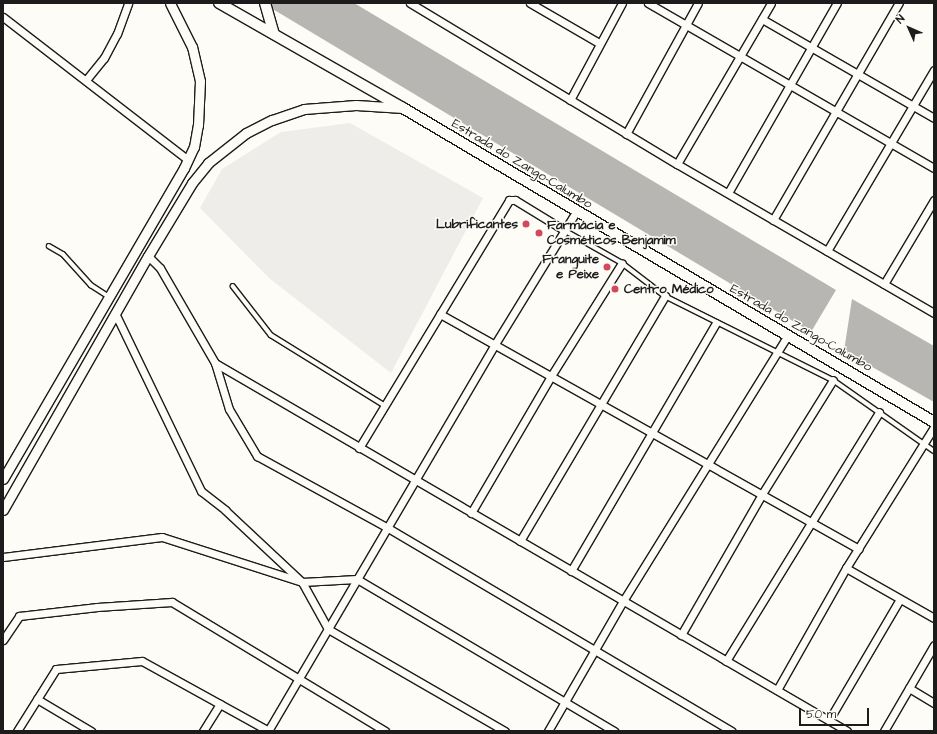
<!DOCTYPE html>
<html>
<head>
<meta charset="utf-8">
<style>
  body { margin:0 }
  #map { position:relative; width:937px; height:734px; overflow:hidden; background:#fdfcf7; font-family:"Architects Daughter",sans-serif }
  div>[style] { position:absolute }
  .built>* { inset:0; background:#eeede9 }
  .water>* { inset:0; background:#b7b6b2 }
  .roads { filter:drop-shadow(1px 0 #1c1c1c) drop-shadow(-1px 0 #1c1c1c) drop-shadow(0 1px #1c1c1c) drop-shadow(0 -1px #1c1c1c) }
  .service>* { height:3.5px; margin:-1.75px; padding:0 1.75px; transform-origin:1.75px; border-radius:1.75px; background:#fdfcf7 }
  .minor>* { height:7px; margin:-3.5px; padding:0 3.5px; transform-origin:3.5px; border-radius:3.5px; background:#fdfcf7 }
  .tertiary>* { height:9px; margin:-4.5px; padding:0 4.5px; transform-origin:4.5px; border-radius:4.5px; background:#fdfcf7 }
  .secondary>* { height:10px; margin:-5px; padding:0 5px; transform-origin:5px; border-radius:5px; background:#fdfcf7 }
  .dots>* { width:11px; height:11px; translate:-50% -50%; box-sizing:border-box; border:2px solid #fdfcf7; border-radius:50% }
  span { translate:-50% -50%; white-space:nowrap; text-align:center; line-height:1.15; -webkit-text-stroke:3px #fdfcf7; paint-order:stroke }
  .street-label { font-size:13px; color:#1c1c1c }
  .poi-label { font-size:13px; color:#1c1c1c; font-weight:700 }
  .right { translate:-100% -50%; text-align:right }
  .left { translate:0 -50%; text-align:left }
  .frame { position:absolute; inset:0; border:4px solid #1c1c1c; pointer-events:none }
  .north { position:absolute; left:889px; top:8px; width:40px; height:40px; -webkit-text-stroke:3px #fdfcf7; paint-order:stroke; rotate:315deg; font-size:11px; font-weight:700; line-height:16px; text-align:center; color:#1c1c1c }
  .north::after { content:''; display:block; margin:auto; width:14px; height:18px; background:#1c1c1c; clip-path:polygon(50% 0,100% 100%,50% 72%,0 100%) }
  .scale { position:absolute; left:799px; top:708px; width:70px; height:18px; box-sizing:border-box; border:2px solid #1c1c1c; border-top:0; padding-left:5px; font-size:12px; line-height:14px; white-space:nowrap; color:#1c1c1c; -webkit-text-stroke:3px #fdfcf7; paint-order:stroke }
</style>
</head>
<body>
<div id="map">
  <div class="built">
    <i style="clip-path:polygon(350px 123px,483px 198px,391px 373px,269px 278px,200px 208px,222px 169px,281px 132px)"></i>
  </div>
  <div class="water">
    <i style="clip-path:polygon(270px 3px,354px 3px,836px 290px,811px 332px,271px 8px)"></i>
    <i style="clip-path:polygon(852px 299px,934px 346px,934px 402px,844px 351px)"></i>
  </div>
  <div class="roads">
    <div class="service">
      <i style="left:564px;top:230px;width:67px;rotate:29.6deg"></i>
      <i style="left:622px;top:263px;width:54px;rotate:37.5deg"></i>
      <i style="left:665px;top:296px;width:188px;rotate:26.6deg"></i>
      <i style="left:833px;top:380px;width:123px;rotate:35.1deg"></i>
      <i style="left:49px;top:246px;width:16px;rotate:30deg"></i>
      <i style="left:63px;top:254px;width:42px;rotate:47.9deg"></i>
      <i style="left:91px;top:285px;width:20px;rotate:33deg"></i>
      <i style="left:233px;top:286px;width:62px;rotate:52.2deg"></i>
      <i style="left:271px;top:335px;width:133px;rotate:31.8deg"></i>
    </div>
    <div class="minor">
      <i style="left:410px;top:3px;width:312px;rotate:31.1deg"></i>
      <i style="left:677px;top:164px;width:297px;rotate:30.1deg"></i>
      <i style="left:530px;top:3px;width:80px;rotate:30.1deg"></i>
      <i style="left:648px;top:3px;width:330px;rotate:30deg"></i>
      <i style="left:3px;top:17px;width:234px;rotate:37.7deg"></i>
      <i style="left:762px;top:19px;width:198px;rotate:29.9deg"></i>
      <i style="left:86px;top:80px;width:28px;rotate:-51deg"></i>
      <i style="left:104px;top:58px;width:27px;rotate:-62deg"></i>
      <i style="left:117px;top:34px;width:33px;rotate:-70deg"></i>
      <i style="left:570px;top:100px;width:110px;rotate:-61.8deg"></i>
      <i style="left:626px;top:134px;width:149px;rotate:-61.2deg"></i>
      <i style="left:677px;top:164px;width:186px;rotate:-59.7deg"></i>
      <i style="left:728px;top:193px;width:219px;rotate:-60.2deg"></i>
      <i style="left:773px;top:220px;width:251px;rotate:-59.9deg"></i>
      <i style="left:827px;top:251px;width:210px;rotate:-59.4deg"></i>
      <i style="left:148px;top:256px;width:17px;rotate:45deg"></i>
      <i style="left:160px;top:268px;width:110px;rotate:59.9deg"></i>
      <i style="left:215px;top:363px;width:48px;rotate:73.1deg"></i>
      <i style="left:229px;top:409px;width:55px;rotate:59.2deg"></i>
      <i style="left:257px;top:456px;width:149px;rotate:28.8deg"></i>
      <i style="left:388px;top:528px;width:399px;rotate:30.6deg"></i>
      <i style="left:884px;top:284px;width:98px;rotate:-59.2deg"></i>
      <i style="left:115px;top:313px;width:198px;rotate:64.2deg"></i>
      <i style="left:201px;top:491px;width:31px;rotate:38deg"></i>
      <i style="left:225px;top:510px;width:105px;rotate:43.1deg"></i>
      <i style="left:302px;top:582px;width:55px;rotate:-3.1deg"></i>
      <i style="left:357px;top:579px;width:299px;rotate:30.6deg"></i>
      <i style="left:440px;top:314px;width:480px;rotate:29.3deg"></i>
      <i style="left:215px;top:363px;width:731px;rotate:30.21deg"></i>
      <i style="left:359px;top:448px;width:290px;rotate:-58.8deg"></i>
      <i style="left:509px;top:200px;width:6px"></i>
      <i style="left:515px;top:200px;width:57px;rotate:31.5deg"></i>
      <i style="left:471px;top:513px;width:159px;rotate:-59.7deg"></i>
      <i style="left:551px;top:376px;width:133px;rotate:-57.9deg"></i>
      <i style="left:520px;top:541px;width:285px;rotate:-59.4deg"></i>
      <i style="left:3px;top:557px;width:160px;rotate:-7.2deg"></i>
      <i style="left:162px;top:537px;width:147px;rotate:17.8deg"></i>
      <i style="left:302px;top:582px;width:54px;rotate:61deg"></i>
      <i style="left:328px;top:629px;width:204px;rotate:30deg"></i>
      <i style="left:846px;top:568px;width:101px;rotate:29.6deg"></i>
      <i style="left:571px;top:571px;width:287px;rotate:-59.7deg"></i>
      <i style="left:681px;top:635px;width:163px;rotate:-60.1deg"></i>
      <i style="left:762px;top:494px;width:134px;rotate:-58.1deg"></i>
      <i style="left:3px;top:640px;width:29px;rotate:-56deg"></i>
      <i style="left:19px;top:616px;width:79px;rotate:-6.6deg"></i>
      <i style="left:97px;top:607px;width:75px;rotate:-3.8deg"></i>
      <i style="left:172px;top:602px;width:249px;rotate:31.2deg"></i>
      <i style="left:726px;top:661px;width:292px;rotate:-58.4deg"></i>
      <i style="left:909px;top:688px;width:29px;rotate:31deg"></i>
      <i style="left:777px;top:690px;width:140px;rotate:-60.5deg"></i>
      <i style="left:846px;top:568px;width:166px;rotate:-58deg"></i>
      <i style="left:37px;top:699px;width:63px;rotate:30.7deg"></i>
      <i style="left:829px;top:720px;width:140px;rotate:-59.6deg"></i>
      <i style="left:17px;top:731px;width:73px;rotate:-57.8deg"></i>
      <i style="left:56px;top:669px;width:86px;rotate:-5.3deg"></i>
      <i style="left:142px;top:661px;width:145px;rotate:28.9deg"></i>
      <i style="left:203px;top:731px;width:32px;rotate:-58deg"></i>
      <i style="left:268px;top:731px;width:449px;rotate:-59.6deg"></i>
      <i style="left:495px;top:344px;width:155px;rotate:-58.5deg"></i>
      <i style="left:548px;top:731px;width:150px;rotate:-60deg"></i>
      <i style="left:623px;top:601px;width:313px;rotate:-58.2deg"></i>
      <i style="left:884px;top:731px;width:99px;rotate:-59.8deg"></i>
    </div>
    <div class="tertiary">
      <i style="left:3px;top:479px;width:360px;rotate:-59.8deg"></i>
      <i style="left:184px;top:168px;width:23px;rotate:-65deg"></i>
      <i style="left:194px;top:147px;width:22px;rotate:-80deg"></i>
      <i style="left:198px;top:125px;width:44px;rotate:-87.4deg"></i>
      <i style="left:200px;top:81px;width:35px;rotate:-103deg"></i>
      <i style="left:192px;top:47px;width:49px;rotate:-116.6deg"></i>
      <i style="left:3px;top:510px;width:292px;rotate:-60.3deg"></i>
      <i style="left:148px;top:256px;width:85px;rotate:-58.9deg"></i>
      <i style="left:192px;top:183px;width:26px;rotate:-51deg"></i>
      <i style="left:208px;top:163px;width:48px;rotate:-38.3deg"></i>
      <i style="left:246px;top:133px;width:29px;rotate:-27deg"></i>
      <i style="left:272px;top:120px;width:34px;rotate:-19deg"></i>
      <i style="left:304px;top:109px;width:52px;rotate:-4.4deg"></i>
      <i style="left:356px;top:105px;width:47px;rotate:3.7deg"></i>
    </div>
    <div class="secondary">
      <i style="left:219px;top:3px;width:212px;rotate:29.7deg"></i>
      <i style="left:403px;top:108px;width:617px;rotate:30.6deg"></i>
      <i style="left:265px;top:3px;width:32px;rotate:74deg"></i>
    </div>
  </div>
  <div class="dots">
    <i style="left:526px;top:224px;background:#d1495b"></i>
    <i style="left:539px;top:233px;background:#d1495b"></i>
    <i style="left:607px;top:267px;background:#d1495b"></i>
    <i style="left:615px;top:289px;background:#d1495b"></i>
  </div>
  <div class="street-label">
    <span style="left:522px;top:164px;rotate:31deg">Estrada do Zango-Calumbo</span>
    <span style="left:801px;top:328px;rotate:30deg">Estrada do Zango-Calumbo</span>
  </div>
  <div class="poi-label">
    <span class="right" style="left:518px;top:224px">Lubrificantes</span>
    <span class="left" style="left:547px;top:233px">Farmácia e<br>Cosméticos Benjamim</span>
    <span class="right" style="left:599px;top:267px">Franguite<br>e Peixe</span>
    <span class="left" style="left:624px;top:289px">Centro Médico</span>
  </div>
  <div class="frame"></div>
  <div class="north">N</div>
  <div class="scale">50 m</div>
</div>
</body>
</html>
